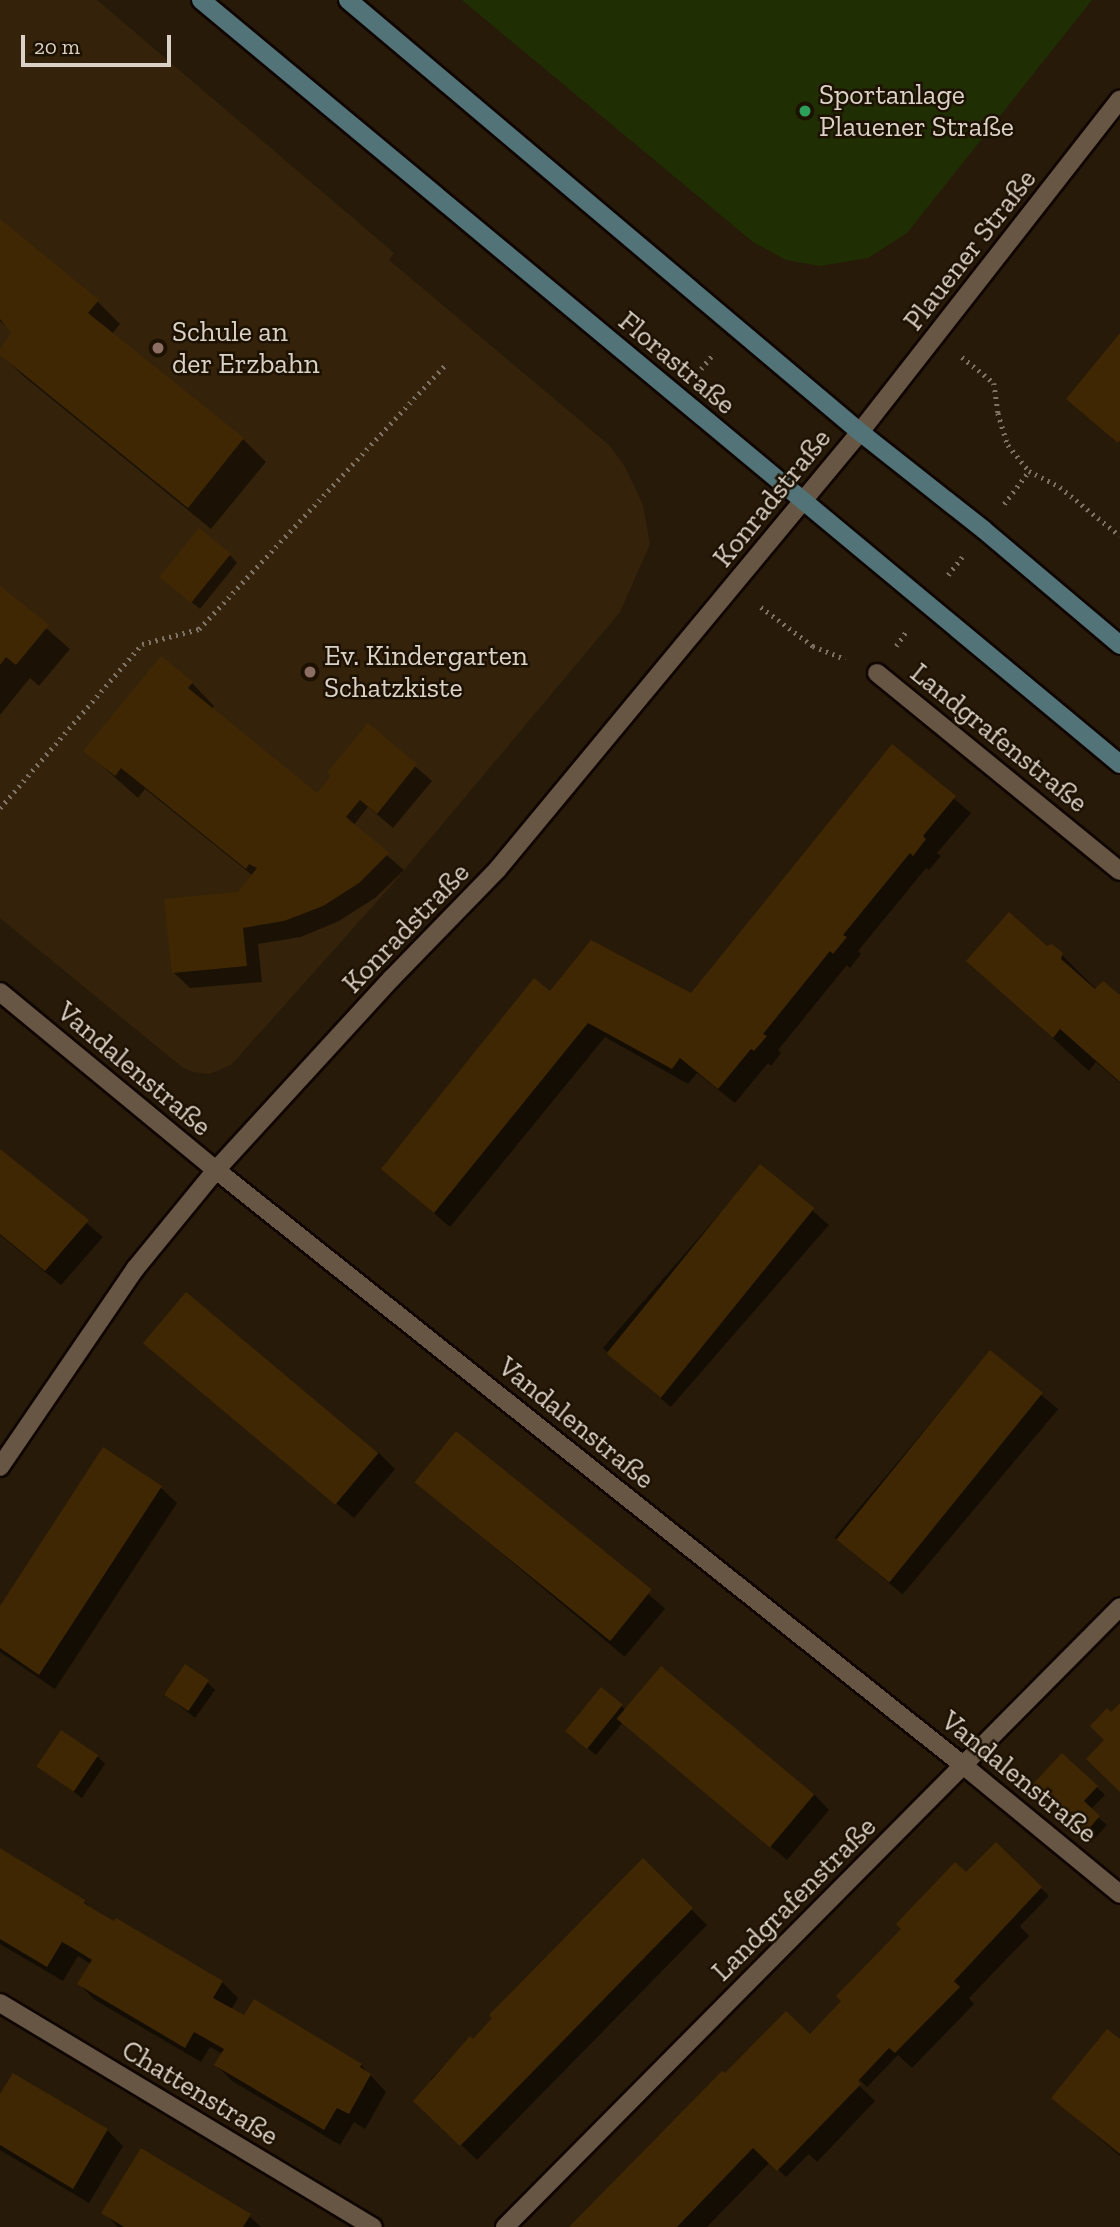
<!DOCTYPE html>
<html>
<head>
<meta charset="utf-8">
<style>
  body { margin:0 }
  #map { position:relative; width:1120px; height:2227px; overflow:hidden; background:#271a09; font-family:"Zilla Slab",serif }
  div>[style] { position:absolute }
  .built>* { inset:0; background:#34230a }
  .green>* { inset:0; background:#202f03 }
  .shadow>* { inset:0; background:#0007; transform-origin:0 0 }
  .building>* { inset:0; background:#3f2704; transform-origin:0 0 }
  .path>* { height:4.5px; margin-top:-2.25px; transform-origin:0; background:repeating-linear-gradient(90deg,#7e7264 0 2px,transparent 0 7px) }
  .roads { filter:drop-shadow(2px 0 #100500) drop-shadow(-2px 0 #100500) drop-shadow(0 2px #100500) drop-shadow(0 -2px #100500) }
  .service>* { height:18px; margin:-9px; padding:0 9px; transform-origin:9px; border-radius:9px; background:#665643 }
  .minor>* { height:18px; margin:-9px; padding:0 9px; transform-origin:9px; border-radius:9px; background:#665643 }
  .tertiary>* { height:18px; margin:-9px; padding:0 9px; transform-origin:9px; border-radius:9px; background:#665643 }
  .secondary>* { height:18px; margin:-9px; padding:0 9px; transform-origin:9px; border-radius:9px; background:#527478 }
  .dots>* { width:19px; height:19px; translate:-50% -50%; box-sizing:border-box; border:4px solid #1d1102; border-radius:50% }
  span { translate:-50% -50%; white-space:nowrap; text-align:center; line-height:1.15; -webkit-text-stroke:5px #1d1102; paint-order:stroke }
  .poi-label { font-size:28px; color:#dbd2c7 }
  .left { translate:0 -50%; text-align:left }
  .street-label { font-size:28px; color:#dbd2c7 }
  .scale { position:absolute; left:21px; top:35px; width:150px; height:32px; box-sizing:border-box; border:4px solid #dbd2c7; border-top:0; padding-left:9px; font-size:21px; line-height:24px; white-space:nowrap; color:#dbd2c7; -webkit-text-stroke:5px #1d1102; paint-order:stroke }
</style>
</head>
<body>
<div id="map">
  <div class="built">
    <i style="clip-path:polygon(0 0,97px 0,394px 253px,389px 260px,609px 445px,625px 467px,643px 505px,650px 544px,620px 612px,389px 888px,231px 1065px,209px 1074px,193px 1072px,182px 1067px,0 918px)"></i>
  </div>
  <div class="green">
    <i style="clip-path:polygon(462px 0,1092px 0,907px 233px,868px 258px,820px 266px,786px 260px,753px 242px)"></i>
  </div>
  <div class="shadow">
    <i style="clip-path:polygon(0 221px,98px 302px,120px 324px,112px 334px,243px 439px,266px 462px,211px 529px,22px 375px,0 353px,13px 333px,0 321px)"></i>
    <i style="clip-path:polygon(230px 555px,237px 563px,200px 609px,169px 584px)"></i>
    <i style="clip-path:polygon(0 588px,70px 649px,39px 686px,30px 678px,0 715px)"></i>
    <i style="clip-path:polygon(192px 683px,214px 706px,212px 709px,326px 804px,368px 726px,432px 781px,393px 828px,368px 807px,353px 826px,404px 870px,375px 898px,339px 921px,301px 937px,258px 944px,262px 982px,190px 988px,174px 973px,253px 876px,145px 789px,138px 798px,85px 751px)"></i>
    <i style="clip-path:polygon(892px 747px,971px 813px,937px 853px,941px 856px,929px 870px,926px 868px,858px 951px,861px 954px,850px 968px,847px 965px,778px 1050px,781px 1053px,771px 1066px,768px 1063px,735px 1103px,697px 1073px,688px 1084px,605px 1037px,450px 1227px,383px 1169px,551px 994px,692px 996px)"></i>
    <i style="clip-path:polygon(1047px 949px,1061px 954px,1097px 990px,1120px 997px,1120px 1083px,1096px 1062px,1089px 1071px,968px 961px)"></i>
    <i style="clip-path:polygon(0 1150px,103px 1237px,61px 1285px,0 1235px)"></i>
    <i style="left:761px;top:1166px;width:90px;height:241px;rotate:41deg"></i>
    <i style="clip-path:polygon(145px 1344px,379px 1453px,395px 1469px,354px 1518px)"></i>
    <i style="left:990px;top:1352px;width:89px;height:242px;rotate:40deg"></i>
    <i style="left:456px;top:1433px;width:273px;height:63px;rotate:40deg"></i>
    <i style="clip-path:polygon(161px 1488px,177px 1503px,55px 1689px,0 1652px,0 1609px)"></i>
    <i style="clip-path:polygon(207px 1682px,215px 1690px,195px 1718px,165px 1694px)"></i>
    <i style="clip-path:polygon(602px 1689px,627px 1711px,814px 1794px,829px 1810px,787px 1860px,623px 1722px,596px 1755px,575px 1738px)"></i>
    <i style="clip-path:polygon(1062px 1755px,1105px 1795px,1090px 1810px,1107px 1825px,1094px 1839px,1042px 1793px)"></i>
    <i style="clip-path:polygon(97px 1756px,105px 1764px,82px 1798px,38px 1766px)"></i>
    <i style="clip-path:polygon(996px 1844px,1049px 1896px,1020px 1926px,1029px 1936px,969px 1998px,974px 2004px,912px 2068px,898px 2055px,867px 2087px,812px 2034px,977px 1886px)"></i>
    <i style="clip-path:polygon(0 1850px,84px 1901px,96px 1913px,222px 1982px,238px 1998px,231px 2010px,361px 2065px,386px 2092px,365px 2129px,354px 2122px,340px 2145px,232px 2081px,216px 2065px,223px 2054px,210px 2047px,201px 2062px,95px 2000px,79px 1984px,91px 1964px,78px 1956px,63px 1981px,0 1944px)"></i>
    <i style="clip-path:polygon(643px 1861px,707px 1925px,477px 2160px,431px 2116px,431px 2079px,470px 2039px,473px 2041px)"></i>
    <i style="clip-path:polygon(786px 2014px,875px 2101px,817px 2162px,809px 2154px,786px 2177px,770px 2162px,707px 2227px,572px 2227px)"></i>
    <i style="clip-path:polygon(1120px 2041px,1120px 2156px,1053px 2098px)"></i>
    <i style="clip-path:polygon(0 2097px,107px 2130px,123px 2146px,89px 2203px,0 2150px)"></i>
    <i style="clip-path:polygon(104px 2213px,249px 2216px,261px 2227px,118px 2227px)"></i>
  </div>
  <div class="building">
    <i style="clip-path:polygon(0 219px,99px 300px,88px 313px,244px 438px,188px 508px,0 355px,0 349px,11px 333px,0 319px)"></i>
    <i style="clip-path:polygon(1120px 333px,1120px 440px,1118px 443px,1066px 399px)"></i>
    <i style="left:199px;top:528px;width:41px;height:63px;rotate:39deg"></i>
    <i style="clip-path:polygon(0 586px,49px 625px,16px 665px,6px 657px,0 665px)"></i>
    <i style="clip-path:polygon(161px 656px,193px 682px,188px 688px,317px 793px,331px 776px,327px 773px,368px 723px,417px 764px,377px 814px,360px 800px,346px 817px,389px 853px,359px 883px,323px 906px,284px 921px,243px 928px,247px 966px,172px 973px,164px 899px,238px 892px,257px 868px,249px 864px,246px 869px,121px 768px,115px 776px,83px 751px)"></i>
    <i style="clip-path:polygon(892px 744px,956px 796px,923px 836px,926px 839px,913px 856px,910px 853px,843px 935px,847px 937px,833px 954px,830px 951px,763px 1034px,767px 1036px,754px 1051px,751px 1049px,718px 1089px,680px 1058px,672px 1069px,588px 1023px,434px 1213px,381px 1169px,534px 978px,550px 991px,591px 940px,691px 993px)"></i>
    <i style="clip-path:polygon(1009px 912px,1047px 946px,1052px 944px,1063px 953px,1061px 959px,1095px 989px,1103px 981px,1120px 995px,1120px 1082px,1060px 1029px,1053px 1038px,966px 961px)"></i>
    <i style="clip-path:polygon(0 1149px,89px 1220px,45px 1271px,0 1234px)"></i>
    <i style="left:760px;top:1164px;width:70px;height:244px;rotate:39deg"></i>
    <i style="left:186px;top:1292px;width:251px;height:67px;rotate:40deg"></i>
    <i style="left:990px;top:1350px;width:68px;height:244px;rotate:39deg"></i>
    <i style="left:456px;top:1431px;width:252px;height:66px;rotate:39deg"></i>
    <i style="clip-path:polygon(103px 1447px,162px 1486px,39px 1675px,0 1648px,0 1606px)"></i>
    <i style="left:185px;top:1664px;width:29px;height:37px;rotate:34deg"></i>
    <i style="left:661px;top:1666px;width:200px;height:69px;rotate:40deg"></i>
    <i style="left:601px;top:1687px;width:28px;height:57px;rotate:39deg"></i>
    <i style="clip-path:polygon(1120px 1703px,1120px 1792px,1086px 1759px,1104px 1740px,1090px 1726px,1107px 1708px,1111px 1712px)"></i>
    <i style="left:61px;top:1730px;width:45px;height:44px;rotate:34deg"></i>
    <i style="clip-path:polygon(1062px 1753px,1098px 1786px,1084px 1801px,1100px 1816px,1085px 1833px,1032px 1785px)"></i>
    <i style="clip-path:polygon(996px 1842px,1042px 1887px,954px 1981px,960px 1987px,895px 2053px,889px 2048px,858px 2081px,861px 2084px,777px 2171px,753px 2148px,677px 2227px,569px 2227px,722px 2071px,725px 2073px,786px 2011px,810px 2034px,841px 2001px,836px 1996px,901px 1929px,896px 1924px,955px 1862px,966px 1872px)"></i>
    <i style="clip-path:polygon(0 1848px,85px 1900px,84px 1903px,98px 1912px,114px 1921px,116px 1918px,223px 1981px,213px 1998px,244px 2015px,254px 1999px,362px 2064px,360px 2067px,371px 2074px,349px 2114px,337px 2108px,324px 2130px,214px 2065px,224px 2049px,194px 2032px,185px 2048px,77px 1984px,92px 1960px,76px 1950px,62px 1942px,47px 1967px,0 1939px)"></i>
    <i style="clip-path:polygon(643px 1858px,693px 1908px,460px 2146px,413px 2101px,470px 2036px,473px 2039px,492px 2018px,489px 2015px)"></i>
    <i style="clip-path:polygon(1107px 2029px,1120px 2039px,1120px 2154px,1051px 2098px)"></i>
    <i style="clip-path:polygon(13px 2073px,108px 2129px,73px 2189px,0 2145px,0 2094px)"></i>
    <i style="clip-path:polygon(141px 2148px,251px 2214px,243px 2227px,124px 2227px,101px 2213px)"></i>
  </div>
  <div class="path">
    <i style="left:962px;top:357px;width:41px;rotate:39.1deg"></i>
    <i style="left:994px;top:383px;width:30px;rotate:82deg"></i>
    <i style="left:998px;top:413px;width:34px;rotate:73deg"></i>
    <i style="left:1008px;top:445px;width:33px;rotate:51deg"></i>
    <i style="left:1029px;top:471px;width:35px;rotate:27deg"></i>
    <i style="left:1060px;top:487px;width:77px;rotate:39.2deg"></i>
    <i style="left:701px;top:369px;width:19px;rotate:-51deg"></i>
    <i style="left:1004px;top:504px;width:41px;rotate:-52.9deg"></i>
    <i style="left:948px;top:575px;width:23px;rotate:-52deg"></i>
    <i style="left:761px;top:607px;width:65px;rotate:36.9deg"></i>
    <i style="left:813px;top:646px;width:35px;rotate:22deg"></i>
    <i style="left:896px;top:646px;width:19px;rotate:-55deg"></i>
    <i style="left:0;top:808px;width:217px;rotate:-49.1deg"></i>
    <i style="left:142px;top:644px;width:59px;rotate:-14.7deg"></i>
    <i style="left:199px;top:629px;width:361px;rotate:-47deg"></i>
  </div>
  <div class="roads">
    <div class="service">
      <i style="left:877px;top:673px;width:313px;rotate:39.2deg"></i>
    </div>
    <div class="minor">
      <i style="left:860px;top:432px;width:422px;rotate:-52deg"></i>
      <i style="left:0;top:992px;width:280px;rotate:39.5deg"></i>
      <i style="left:216px;top:1170px;width:955px;rotate:38.54deg"></i>
      <i style="left:963px;top:1765px;width:203px;rotate:39.4deg"></i>
      <i style="left:0;top:2003px;width:435px;rotate:31deg"></i>
      <i style="left:505px;top:2227px;width:873px;rotate:-45.23deg"></i>
    </div>
    <div class="tertiary">
      <i style="left:0;top:1467px;width:240px;rotate:-55.7deg"></i>
      <i style="left:135px;top:1269px;width:128px;rotate:-50.7deg"></i>
      <i style="left:216px;top:1170px;width:260px;rotate:-47.5deg"></i>
      <i style="left:392px;top:978px;width:151px;rotate:-45.8deg"></i>
      <i style="left:497px;top:870px;width:569px;rotate:-50.35deg"></i>
    </div>
    <div class="secondary">
      <i style="left:201px;top:0;width:1195px;rotate:39.74deg"></i>
      <i style="left:348px;top:0;width:670px;rotate:40.16deg"></i>
      <i style="left:860px;top:432px;width:158px;rotate:38.3deg"></i>
      <i style="left:984px;top:530px;width:178px;rotate:40.2deg"></i>
    </div>
  </div>
  <div class="dots">
    <i style="left:805px;top:111px;background:#2e9e5b"></i>
    <i style="left:158px;top:348px;background:#8d6e63"></i>
    <i style="left:310px;top:672px;background:#8d6e63"></i>
  </div>
  <div class="poi-label">
    <span class="left" style="left:819px;top:111px">Sportanlage<br>Plauener Straße</span>
    <span class="left" style="left:172px;top:348px">Schule an<br>der Erzbahn</span>
    <span class="left" style="left:324px;top:672px">Ev. Kindergarten<br>Schatzkiste</span>
  </div>
  <div class="street-label">
    <span style="left:970px;top:250px;rotate:-52deg">Plauener Straße</span>
    <span style="left:677px;top:363px;rotate:40deg">Florastraße</span>
    <span style="left:772px;top:498px;rotate:-51deg">Konradstraße</span>
    <span style="left:999px;top:738px;rotate:39deg">Landgrafenstraße</span>
    <span style="left:406px;top:928px;rotate:-46deg">Konradstraße</span>
    <span style="left:134px;top:1069px;rotate:40deg">Vandalenstraße</span>
    <span style="left:576px;top:1423px;rotate:39deg">Vandalenstraße</span>
    <span style="left:1019px;top:1777px;rotate:39deg">Vandalenstraße</span>
    <span style="left:794px;top:1899px;rotate:-45deg">Landgrafenstraße</span>
    <span style="left:200px;top:2093px;rotate:31deg">Chattenstraße</span>
  </div>
  <div class="scale">20 m</div>
</div>
</body>
</html>
